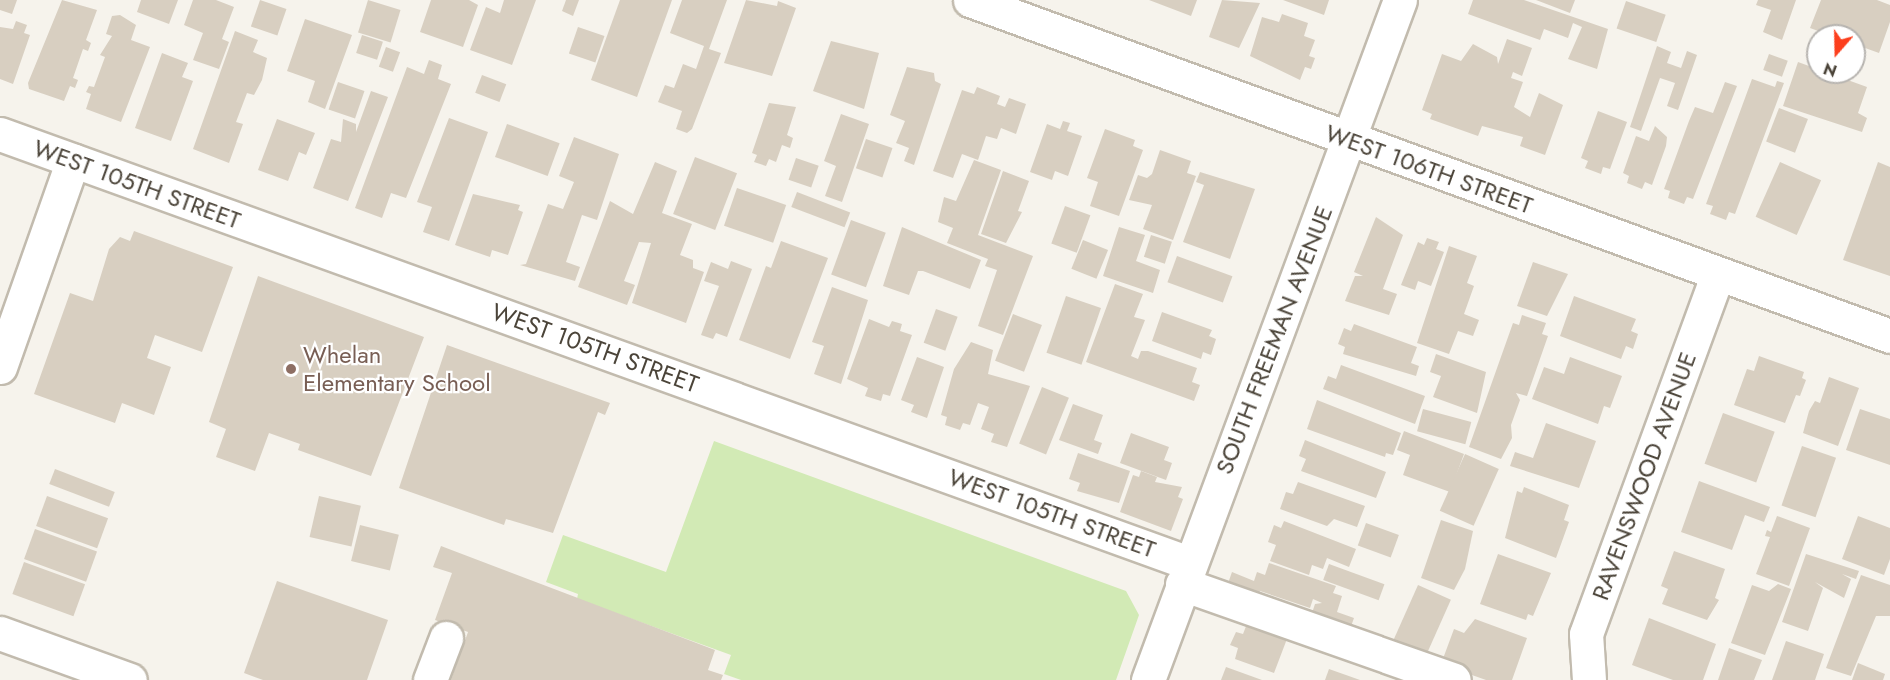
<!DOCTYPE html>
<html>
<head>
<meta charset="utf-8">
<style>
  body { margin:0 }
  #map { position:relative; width:1890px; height:680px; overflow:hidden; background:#f6f3ec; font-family:Jost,sans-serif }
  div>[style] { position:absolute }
  .green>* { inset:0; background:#d2eab5 }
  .building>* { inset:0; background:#d8cfc1; transform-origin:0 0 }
  .roads { filter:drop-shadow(2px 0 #c2bbae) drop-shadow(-2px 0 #c2bbae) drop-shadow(0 2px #c2bbae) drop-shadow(0 -2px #c2bbae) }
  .minor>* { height:33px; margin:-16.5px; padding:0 16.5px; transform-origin:16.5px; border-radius:16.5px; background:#fff }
  .dots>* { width:16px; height:16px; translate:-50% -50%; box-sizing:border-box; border:3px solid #fff; border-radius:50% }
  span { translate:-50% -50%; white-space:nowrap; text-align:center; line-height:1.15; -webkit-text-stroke:4.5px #fff; paint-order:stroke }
  .street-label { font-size:24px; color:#4b4439 }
  .education-label { font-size:24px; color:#785e54 }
  .left { translate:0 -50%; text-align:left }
  .north { position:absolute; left:1806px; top:24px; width:60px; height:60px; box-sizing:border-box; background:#fff; border:2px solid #b7b4b0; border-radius:50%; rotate:200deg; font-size:16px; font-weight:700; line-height:24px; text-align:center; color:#4b4439 }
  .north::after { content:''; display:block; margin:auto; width:21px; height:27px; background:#fc3f1d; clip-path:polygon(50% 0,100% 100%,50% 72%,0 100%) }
</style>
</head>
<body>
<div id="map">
  <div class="green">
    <i style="clip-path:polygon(714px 441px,1126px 591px,1139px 615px,1116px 680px,741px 680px,724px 674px,731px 655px,577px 599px,578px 594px,546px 582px,563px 535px,666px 572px)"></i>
  </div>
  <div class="building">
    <i style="clip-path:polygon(0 0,17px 0,12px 14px,0 10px)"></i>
    <i style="clip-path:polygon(62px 0,97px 10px,86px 40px,91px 43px,88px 51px,83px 49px,73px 78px,78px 80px,75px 88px,70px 86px,64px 101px,29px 89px,28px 83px)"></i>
    <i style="clip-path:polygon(141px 0,178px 0,169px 24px,137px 12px)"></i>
    <i style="clip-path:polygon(193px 0,216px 0,234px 7px,222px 39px,229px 42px,219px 69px,193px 60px,203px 33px,184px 25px)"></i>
    <i style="left:260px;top:0;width:28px;height:28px;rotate:19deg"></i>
    <i style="left:368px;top:0;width:34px;height:34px;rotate:17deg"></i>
    <i style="clip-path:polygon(431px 0,469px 0,478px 5px,463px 47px,420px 32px)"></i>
    <i style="clip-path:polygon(504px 0,536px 0,512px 65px,470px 50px,486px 7px,500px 13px)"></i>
    <i style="clip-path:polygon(566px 0,579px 0,573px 16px,562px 11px)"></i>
    <i style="clip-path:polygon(620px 0,672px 0,637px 97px,591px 80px)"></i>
    <i style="clip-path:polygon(682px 0,727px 0,709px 49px,721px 53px,692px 129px,687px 133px,676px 129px,682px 111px,658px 102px,665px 85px,674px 88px,683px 64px,696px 69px,704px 46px,670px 33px)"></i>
    <i style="clip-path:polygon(746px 0,777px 6px,778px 1px,796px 8px,772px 76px,724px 63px)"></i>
    <i style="clip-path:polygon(1149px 0,1197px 0,1191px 16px)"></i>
    <i style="clip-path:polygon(1222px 0,1260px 3px,1239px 48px,1209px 37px)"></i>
    <i style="clip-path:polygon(1283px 0,1329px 0,1324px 15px)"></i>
    <i style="clip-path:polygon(1473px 0,1524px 0,1608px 29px,1597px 69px,1568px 59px,1582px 27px,1573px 23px,1568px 38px,1544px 29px,1540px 40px,1468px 14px)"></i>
    <i style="clip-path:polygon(1536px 0,1575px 0,1570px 13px)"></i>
    <i style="clip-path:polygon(1758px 0,1796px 0,1782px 40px,1763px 32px,1771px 10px,1756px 5px)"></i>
    <i style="clip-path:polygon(1821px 0,1877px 0,1890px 5px,1890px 22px,1879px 53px,1854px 44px,1854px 36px,1832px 36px,1810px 28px)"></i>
    <i style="left:1626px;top:1px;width:42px;height:29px;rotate:19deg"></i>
    <i style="clip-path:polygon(1282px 14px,1308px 23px,1304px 36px,1315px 40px,1309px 56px,1315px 58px,1311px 69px,1305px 67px,1300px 80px,1250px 56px,1262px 17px,1279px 22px)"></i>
    <i style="clip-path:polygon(120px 15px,136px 25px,131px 40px,150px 47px,121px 122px,86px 109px,91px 94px,86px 92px,89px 86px,94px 87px,105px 57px,100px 55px,112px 36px,106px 34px,112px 16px)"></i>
    <i style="clip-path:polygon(305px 19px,352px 35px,325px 109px,308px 102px,315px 81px,287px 71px)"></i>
    <i style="clip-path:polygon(16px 21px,27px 25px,24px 33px,30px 35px,13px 84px,0 79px,0 27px,13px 29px)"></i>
    <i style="left:578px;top:27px;width:28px;height:28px;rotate:19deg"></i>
    <i style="clip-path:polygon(235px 31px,258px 40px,253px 52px,267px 58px,262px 80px,254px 95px,247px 93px,236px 122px,243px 124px,229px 163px,193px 149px)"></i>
    <i style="left:362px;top:35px;width:22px;height:19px;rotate:18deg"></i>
    <i style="clip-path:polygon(1507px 39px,1532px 48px,1522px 76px,1513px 72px,1511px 78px,1523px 82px,1514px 107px,1530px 117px,1539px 93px,1563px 105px,1545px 155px,1520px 146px,1523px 137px,1482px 126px,1478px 136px,1430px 119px,1432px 114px,1422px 110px,1442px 54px,1461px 61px,1473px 44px,1497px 57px,1498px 64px)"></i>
    <i style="clip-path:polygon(831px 41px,879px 53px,864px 109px,813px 91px)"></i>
    <i style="clip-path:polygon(1657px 46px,1671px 52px,1667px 63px,1681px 68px,1687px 51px,1697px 55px,1678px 110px,1667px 106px,1675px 83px,1660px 78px,1641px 131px,1630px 127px)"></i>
    <i style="left:386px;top:47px;width:15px;height:21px;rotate:20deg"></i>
    <i style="clip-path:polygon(162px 53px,188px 63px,182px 77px,193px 81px,171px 141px,135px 128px)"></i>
    <i style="left:1769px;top:54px;width:20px;height:17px;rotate:20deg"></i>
    <i style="clip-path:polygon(429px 60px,442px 65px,438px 79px,451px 84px,406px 198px,391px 193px,382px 218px,355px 208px,407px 67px,424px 74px)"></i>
    <i style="clip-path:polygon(1798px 62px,1867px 87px,1858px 113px,1867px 118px,1862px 132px,1783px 106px)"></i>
    <i style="clip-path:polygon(907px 67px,934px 73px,935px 81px,941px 84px,914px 165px,904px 161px,909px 148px,896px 143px,905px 121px,890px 115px)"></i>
    <i style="left:482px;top:75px;width:26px;height:19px;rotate:21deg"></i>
    <i style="clip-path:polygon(1752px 79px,1775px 87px,1777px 81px,1784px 83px,1735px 214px,1729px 212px,1726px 220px,1710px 214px,1713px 206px,1706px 204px)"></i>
    <i style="left:338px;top:82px;width:28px;height:29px;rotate:19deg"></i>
    <i style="clip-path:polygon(1725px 82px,1737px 86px,1693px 199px,1687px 197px,1684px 204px,1668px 198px,1670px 191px,1664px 189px,1689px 121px,1695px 107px,1713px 113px)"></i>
    <i style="clip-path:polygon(977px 87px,1000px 96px,997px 104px,1005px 107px,1009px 98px,1026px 104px,1016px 134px,1001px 128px,997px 139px,986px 136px,978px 160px,962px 154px,953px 178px,933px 171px,962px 90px,974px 94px)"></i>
    <i style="clip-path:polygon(371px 91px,388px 97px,348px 201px,313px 188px,331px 139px,341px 142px,343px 119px,356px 124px,356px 132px)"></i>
    <i style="clip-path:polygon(769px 103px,796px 107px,787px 135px,793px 138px,790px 148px,782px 145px,776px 162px,769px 159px,766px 166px,754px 162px,757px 155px,752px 153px)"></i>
    <i style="left:1779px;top:108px;width:31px;height:36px;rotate:21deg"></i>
    <i style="clip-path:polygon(1598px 111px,1627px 122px,1610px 169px,1603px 167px,1601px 174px,1585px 168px,1588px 161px,1581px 158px)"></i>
    <i style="clip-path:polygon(841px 114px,869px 124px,842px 202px,825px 196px,836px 166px,824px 161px)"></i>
    <i style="clip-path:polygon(449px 118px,488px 132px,449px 241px,423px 232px,432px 207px,417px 202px)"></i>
    <i style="clip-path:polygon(277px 119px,315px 133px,306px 155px,299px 152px,288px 181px,258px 170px)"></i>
    <i style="clip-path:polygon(1063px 121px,1070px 123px,1067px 131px,1082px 136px,1068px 176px,1055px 171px,1052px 180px,1030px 172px,1047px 124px,1060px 129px)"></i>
    <i style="left:507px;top:124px;width:56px;height:35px;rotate:20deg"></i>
    <i style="clip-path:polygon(1655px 126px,1667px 137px,1666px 146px,1652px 185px,1645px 182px,1642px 189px,1627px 183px,1629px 176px,1623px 173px,1636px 136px,1649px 141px)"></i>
    <i style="clip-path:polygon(1105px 129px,1135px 140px,1133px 146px,1143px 150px,1119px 216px,1090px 206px,1098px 182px,1087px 178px)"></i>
    <i style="clip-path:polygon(574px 137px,619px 154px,597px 220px,582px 215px,566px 262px,580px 267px,575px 281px,520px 265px,526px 264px,548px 204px,563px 209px,574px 182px,559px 176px)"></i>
    <i style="left:866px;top:139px;width:28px;height:31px;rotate:19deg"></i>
    <i style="clip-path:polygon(1160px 150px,1191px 161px,1187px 173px,1196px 176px,1173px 240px,1143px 229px,1152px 205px,1129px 200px,1138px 175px,1147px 178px,1152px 174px)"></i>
    <i style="left:695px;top:157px;width:45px;height:61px;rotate:21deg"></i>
    <i style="left:796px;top:158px;width:24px;height:23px;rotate:19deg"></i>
    <i style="clip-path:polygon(974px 160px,1001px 170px,978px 235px,1033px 256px,1003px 335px,978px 326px,997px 270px,985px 266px,988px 259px,947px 243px,953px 228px,938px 222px,944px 197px,956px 201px)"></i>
    <i style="clip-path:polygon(655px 162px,677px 171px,662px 213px,692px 224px,680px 255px,693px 260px,693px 268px,704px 272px,686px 323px,632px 303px,651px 243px,639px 242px,624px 281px,635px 285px,627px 305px,578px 287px,610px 201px,633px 214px)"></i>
    <i style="left:1780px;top:162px;width:45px;height:60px;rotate:24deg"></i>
    <i style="clip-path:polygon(1878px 162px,1890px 167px,1890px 276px,1843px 260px)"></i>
    <i style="clip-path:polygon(1003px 171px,1029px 181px,1018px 211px,1022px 212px,1006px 243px,981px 234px)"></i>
    <i style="clip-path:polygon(1200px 172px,1255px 189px,1230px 259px,1183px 242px,1204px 185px,1196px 182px)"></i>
    <i style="left:737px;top:188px;width:52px;height:40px;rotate:19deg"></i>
    <i style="left:797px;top:192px;width:57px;height:16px;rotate:21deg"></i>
    <i style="clip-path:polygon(473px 194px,520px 205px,518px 210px,523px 212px,508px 255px,492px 250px,490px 257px,455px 245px)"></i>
    <i style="left:1065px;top:206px;width:27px;height:40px;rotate:20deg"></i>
    <i style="clip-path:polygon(1376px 217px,1403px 235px,1383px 289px,1397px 294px,1389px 315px,1345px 301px,1355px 276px,1363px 276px,1354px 272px)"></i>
    <i style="left:851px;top:220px;width:37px;height:58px;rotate:20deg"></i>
    <i style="clip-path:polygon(902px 227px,981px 260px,970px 289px,923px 271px,918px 271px,909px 295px,883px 286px)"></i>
    <i style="clip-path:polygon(1119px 227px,1145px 235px,1136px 261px,1160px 270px,1153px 293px,1103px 276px)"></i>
    <i style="clip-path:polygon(134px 231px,233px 267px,202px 352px,155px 335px,147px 358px,171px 367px,154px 415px,122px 403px,115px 423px,34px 394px,70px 293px,93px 301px,109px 249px,120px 237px,130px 241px)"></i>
    <i style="left:1151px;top:235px;width:22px;height:23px;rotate:18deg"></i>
    <i style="clip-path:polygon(1427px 238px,1439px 242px,1436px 249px,1444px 252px,1431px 286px,1418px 281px,1415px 290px,1401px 285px,1418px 242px,1424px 245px)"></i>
    <i style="left:1083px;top:240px;width:27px;height:31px;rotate:22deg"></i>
    <i style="clip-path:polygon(781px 241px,828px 258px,790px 359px,739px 340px,766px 266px,771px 268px)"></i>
    <i style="clip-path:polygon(1449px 246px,1477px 256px,1467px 283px,1474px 286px,1464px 314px,1479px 320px,1473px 336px,1458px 331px,1449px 354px,1417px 343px)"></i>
    <i style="left:1177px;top:256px;width:59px;height:28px;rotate:20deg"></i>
    <i style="clip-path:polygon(731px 261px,752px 269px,727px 337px,716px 333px,713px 339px,701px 335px,719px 286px,704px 281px,711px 262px,728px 269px)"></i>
    <i style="clip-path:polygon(1533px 262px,1568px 274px,1547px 316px,1517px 306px)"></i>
    <i style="clip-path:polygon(258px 276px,424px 337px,371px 476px,298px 450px,300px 444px,269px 433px,255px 471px,216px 457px,226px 429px,209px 422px)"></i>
    <i style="clip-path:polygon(1115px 284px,1143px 294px,1134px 317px,1145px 320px,1131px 356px,1138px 359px,1141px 351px,1148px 351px,1197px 368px,1192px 382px,1200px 385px,1194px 401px,1086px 362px)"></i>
    <i style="clip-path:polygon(832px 287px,868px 300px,841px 384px,814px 374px,824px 346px,812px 342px)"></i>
    <i style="left:1066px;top:296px;width:37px;height:60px;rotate:19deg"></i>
    <i style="clip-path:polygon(1574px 296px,1636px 319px,1631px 331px,1638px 334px,1633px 349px,1626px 346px,1621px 359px,1560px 336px)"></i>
    <i style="left:936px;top:309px;width:23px;height:36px;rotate:20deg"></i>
    <i style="clip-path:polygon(1162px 312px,1212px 330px,1209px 336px,1216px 339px,1211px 355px,1203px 352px,1201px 359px,1152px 341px)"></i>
    <i style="left:1013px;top:314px;width:31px;height:50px;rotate:21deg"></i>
    <i style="clip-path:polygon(1522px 315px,1546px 323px,1542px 334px,1548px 336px,1527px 396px,1516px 393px,1520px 400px,1511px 425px,1512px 438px,1501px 459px,1469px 447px,1513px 323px,1519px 325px)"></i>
    <i style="clip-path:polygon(869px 319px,889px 327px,892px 321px,902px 324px,900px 331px,912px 335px,890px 396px,883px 394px,881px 401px,865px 396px,868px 388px,847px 379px)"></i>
    <i style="clip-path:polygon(1354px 324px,1417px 347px,1411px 363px,1419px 366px,1416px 376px,1343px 354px,1345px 347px,1338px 344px,1344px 328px,1351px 331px)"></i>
    <i style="clip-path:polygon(971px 342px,993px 350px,988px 374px,1030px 386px,1007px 447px,991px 442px,994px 434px,981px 429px,989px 407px,978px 403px,970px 425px,963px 423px,960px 430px,945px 425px,947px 417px,941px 415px,954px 369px)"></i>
    <i style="clip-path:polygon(447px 345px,610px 403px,605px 415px,598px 412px,553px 533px,506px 519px,504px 525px,399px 488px)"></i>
    <i style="clip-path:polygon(1436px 354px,1486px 372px,1477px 413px,1433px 397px,1441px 376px,1430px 372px)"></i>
    <i style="clip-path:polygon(1759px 356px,1804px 372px,1802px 378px,1806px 380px,1800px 396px,1796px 395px,1785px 423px,1734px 405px,1747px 369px,1754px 371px)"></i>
    <i style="clip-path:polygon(917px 357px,944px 367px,927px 418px,911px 412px,914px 405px,901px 400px)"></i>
    <i style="clip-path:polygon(1570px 357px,1622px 376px,1610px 408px,1604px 406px,1598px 424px,1532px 399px,1544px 367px,1564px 374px)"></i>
    <i style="clip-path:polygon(1341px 365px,1425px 396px,1415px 424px,1323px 389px,1328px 376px,1336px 379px)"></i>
    <i style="clip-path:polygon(1829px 377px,1859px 388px,1838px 446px,1803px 433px,1809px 411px,1815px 401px,1820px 403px)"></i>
    <i style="left:1042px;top:387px;width:29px;height:61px;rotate:22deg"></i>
    <i style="clip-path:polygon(1317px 400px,1401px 433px,1393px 455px,1386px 453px,1385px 457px,1307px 429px)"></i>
    <i style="clip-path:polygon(1073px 404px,1103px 415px,1094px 440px,1102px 443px,1098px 454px,1059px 440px)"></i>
    <i style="left:1423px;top:409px;width:50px;height:23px;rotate:15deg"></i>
    <i style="clip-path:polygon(1860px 409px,1890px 419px,1890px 465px,1846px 450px)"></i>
    <i style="left:1723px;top:413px;width:55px;height:54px;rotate:20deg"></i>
    <i style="clip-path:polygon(1546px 423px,1596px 441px,1579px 488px,1510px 466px,1515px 452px,1533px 458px)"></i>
    <i style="clip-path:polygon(1404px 431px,1464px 454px,1450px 492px,1403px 475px,1410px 455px,1397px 450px)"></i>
    <i style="clip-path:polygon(1131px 433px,1169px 447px,1164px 460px,1172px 463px,1166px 480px,1120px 463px)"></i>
    <i style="clip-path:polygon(1305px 440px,1386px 472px,1376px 498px,1301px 471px,1306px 459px,1299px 456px)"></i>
    <i style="left:1802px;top:446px;width:36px;height:63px;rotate:19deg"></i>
    <i style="clip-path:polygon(1078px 453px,1130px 471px,1119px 503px,1077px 491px,1080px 483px,1069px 479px)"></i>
    <i style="left:1465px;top:454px;width:37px;height:62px;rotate:24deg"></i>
    <i style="left:55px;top:469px;width:64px;height:16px;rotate:21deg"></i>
    <i style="clip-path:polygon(1141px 471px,1157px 477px,1155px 482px,1182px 487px,1178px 497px,1183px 499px,1171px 531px,1120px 512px,1133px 475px,1139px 477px)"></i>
    <i style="clip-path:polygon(1699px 481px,1770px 507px,1764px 522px,1745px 515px,1732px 550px,1681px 532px)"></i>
    <i style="clip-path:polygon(1298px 482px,1365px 506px,1357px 527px,1334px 519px,1327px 526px,1280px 509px,1286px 492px,1293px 494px)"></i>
    <i style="clip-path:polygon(1524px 487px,1569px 505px,1564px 520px,1569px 522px,1556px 558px,1505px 538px,1517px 491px,1522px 493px)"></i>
    <i style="left:47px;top:496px;width:65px;height:32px;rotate:20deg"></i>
    <i style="left:319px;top:496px;width:43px;height:42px;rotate:13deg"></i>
    <i style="clip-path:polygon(1777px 516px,1810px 528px,1789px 586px,1756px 574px,1770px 537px,1765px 536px,1767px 530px,1771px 532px)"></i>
    <i style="clip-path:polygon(1858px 516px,1890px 528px,1890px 559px,1884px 575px,1842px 559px)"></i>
    <i style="clip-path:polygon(1441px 520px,1473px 531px,1465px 569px,1454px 590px,1421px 578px)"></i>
    <i style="clip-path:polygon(1284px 521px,1356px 549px,1349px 567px,1327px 558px,1323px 569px,1312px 565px,1309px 575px,1270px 561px,1276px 545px,1268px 542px,1274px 525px,1281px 528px)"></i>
    <i style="left:1366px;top:523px;width:35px;height:24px;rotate:20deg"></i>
    <i style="left:360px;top:525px;width:40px;height:37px;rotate:14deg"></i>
    <i style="left:35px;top:529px;width:66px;height:32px;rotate:20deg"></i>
    <i style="clip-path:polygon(441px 546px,715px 650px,708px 670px,723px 675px,721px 680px,451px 680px,468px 632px,435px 620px,452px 573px,433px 567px)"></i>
    <i style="clip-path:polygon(1674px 551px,1725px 569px,1715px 598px,1719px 600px,1707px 620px,1662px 604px,1668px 589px,1661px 586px)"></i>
    <i style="clip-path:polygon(1498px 554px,1551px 573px,1533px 616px,1528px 614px,1526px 620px,1480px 604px)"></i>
    <i style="clip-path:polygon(1806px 554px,1859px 571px,1856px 579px,1842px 574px,1851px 579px,1844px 598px,1815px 582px,1823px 588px,1808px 631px,1782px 622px)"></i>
    <i style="left:24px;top:562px;width:65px;height:34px;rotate:20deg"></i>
    <i style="clip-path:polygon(1269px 563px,1336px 586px,1333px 593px,1342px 596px,1337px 612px,1354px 618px,1349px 632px,1310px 619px,1315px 604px,1322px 603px,1313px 599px,1310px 608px,1260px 591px,1257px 600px,1226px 589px,1232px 572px,1254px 581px,1257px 572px,1265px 575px)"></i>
    <i style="left:1329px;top:564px;width:59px;height:17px;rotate:20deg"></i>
    <i style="clip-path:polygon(1861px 575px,1890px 585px,1890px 616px,1876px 616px,1851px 676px,1826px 668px)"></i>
    <i style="clip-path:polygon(277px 581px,388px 620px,367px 680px,263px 680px,244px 673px)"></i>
    <i style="clip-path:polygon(1778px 584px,1791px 589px,1765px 655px,1731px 643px,1752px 585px,1769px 591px)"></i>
    <i style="left:1418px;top:585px;width:36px;height:63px;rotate:24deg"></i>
    <i style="clip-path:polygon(1250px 616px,1290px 631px,1274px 673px,1235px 659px,1238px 648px,1230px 645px,1236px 632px,1243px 634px)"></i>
    <i style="clip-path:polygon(1649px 618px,1716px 644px,1703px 680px,1673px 680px,1632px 665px)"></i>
    <i style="clip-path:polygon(1475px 619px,1527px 638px,1512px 680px,1486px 680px,1441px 664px,1454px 629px,1464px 633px)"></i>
    <i style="clip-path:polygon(1786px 641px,1824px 654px,1815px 680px,1772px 680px)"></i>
    <i style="clip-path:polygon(1729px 648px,1762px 660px,1754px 680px,1718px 680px)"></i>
    <i style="clip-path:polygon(1858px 663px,1885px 674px,1883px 680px,1852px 680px)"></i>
    <i style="clip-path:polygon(1226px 667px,1262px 680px,1221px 680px)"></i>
    <i style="clip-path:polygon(1329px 669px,1360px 680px,1325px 680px)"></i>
  </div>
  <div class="roads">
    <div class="minor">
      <i style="left:970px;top:0;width:979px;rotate:20.06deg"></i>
      <i style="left:0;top:134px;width:1264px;rotate:19.84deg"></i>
      <i style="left:0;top:367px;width:219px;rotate:-70.6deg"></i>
      <i style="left:1182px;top:584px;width:288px;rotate:19.4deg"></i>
      <i style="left:0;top:633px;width:138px;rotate:19.9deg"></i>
      <i style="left:430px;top:680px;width:45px;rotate:-69.1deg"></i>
      <i style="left:1148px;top:680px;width:725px;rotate:-69.67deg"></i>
      <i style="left:1589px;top:680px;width:46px;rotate:-93.7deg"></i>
      <i style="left:1586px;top:634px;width:384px;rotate:-69.9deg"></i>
    </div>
  </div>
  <div class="dots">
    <i style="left:291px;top:369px;background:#8d6e63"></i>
  </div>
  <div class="street-label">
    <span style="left:1429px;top:169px;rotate:20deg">WEST 106TH STREET</span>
    <span style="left:137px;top:184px;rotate:20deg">WEST 105TH STREET</span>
    <span style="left:1274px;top:340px;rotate:-69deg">SOUTH FREEMAN AVENUE</span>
    <span style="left:595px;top:348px;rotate:20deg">WEST 105TH STREET</span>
    <span style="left:1644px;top:476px;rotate:-70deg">RAVENSWOOD AVENUE</span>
    <span style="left:1052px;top:513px;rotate:20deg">WEST 105TH STREET</span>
  </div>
  <div class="education-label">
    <span class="left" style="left:303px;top:369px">Whelan<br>Elementary School</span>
  </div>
  <div class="north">N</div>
</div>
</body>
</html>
